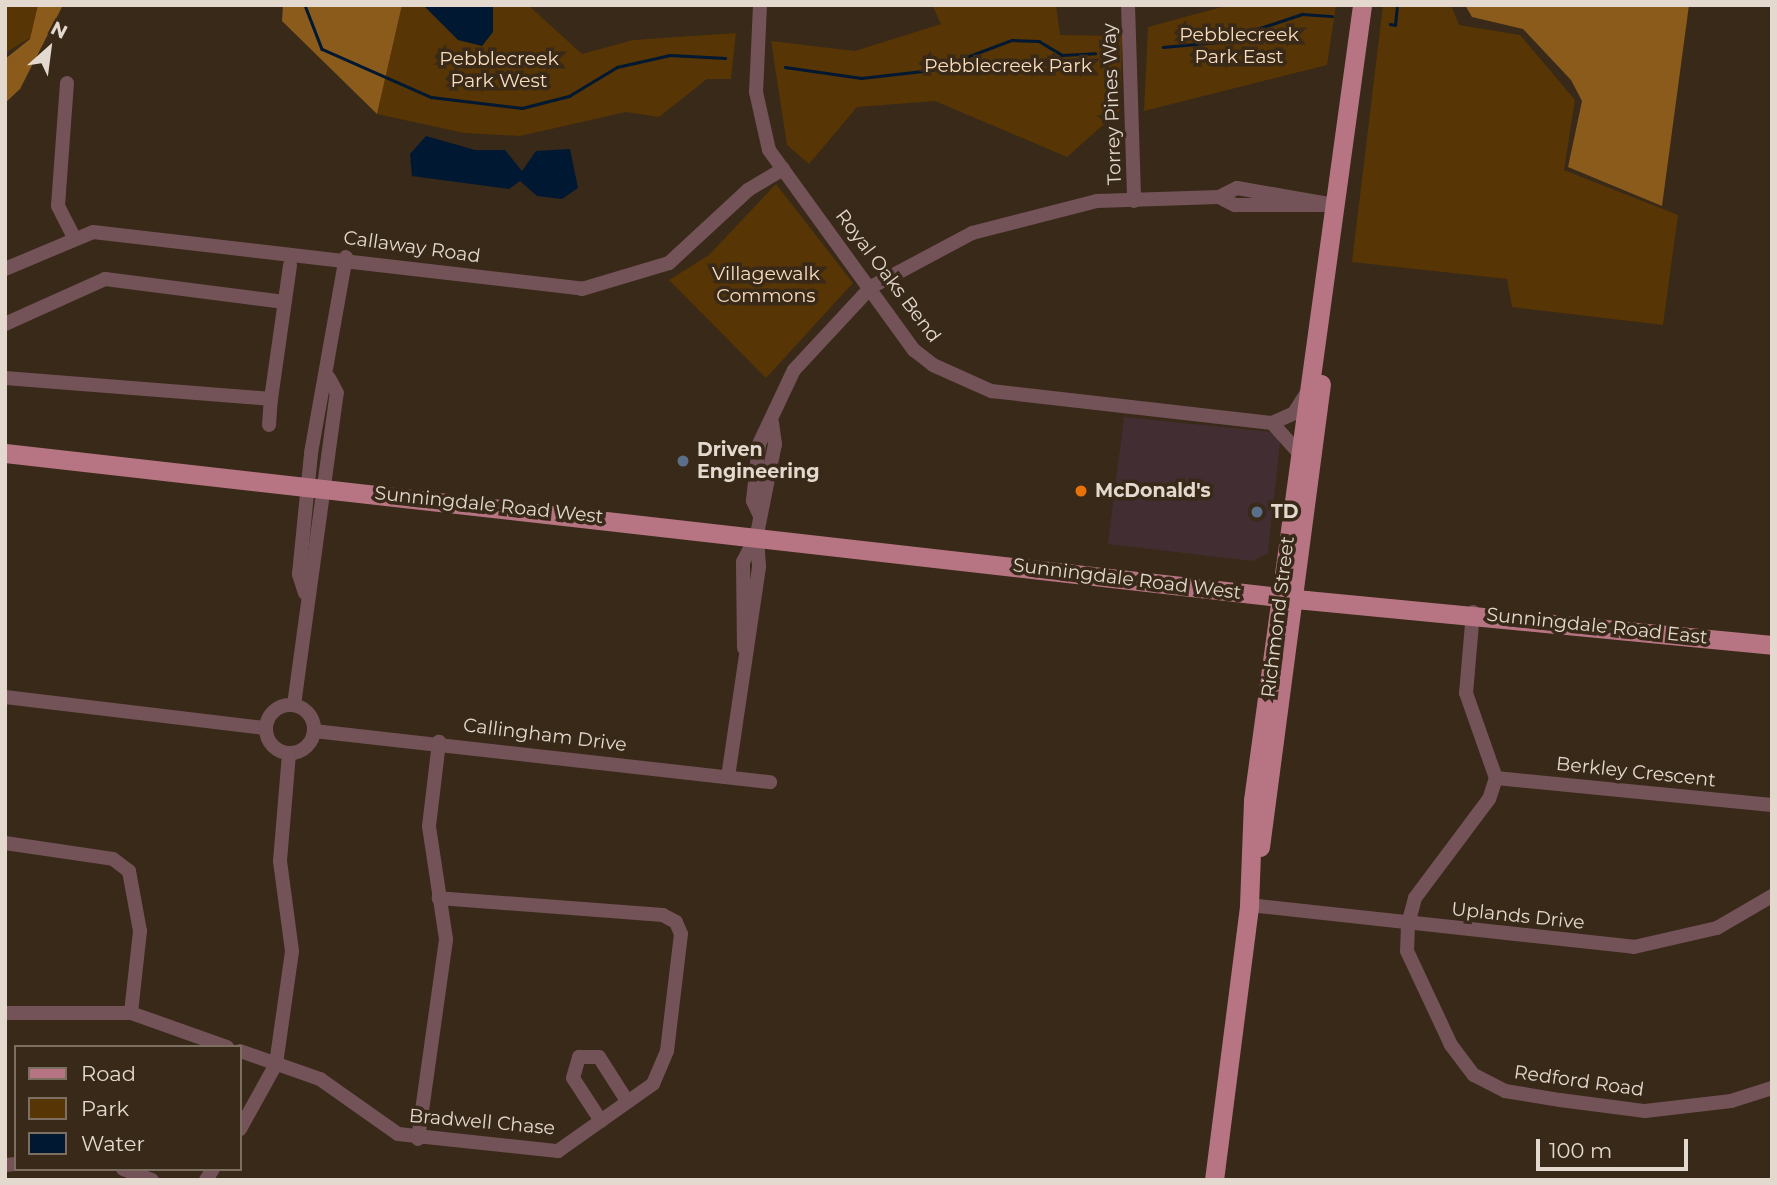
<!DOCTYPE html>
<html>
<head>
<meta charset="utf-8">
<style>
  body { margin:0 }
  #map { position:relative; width:1777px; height:1185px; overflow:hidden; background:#382918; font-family:Montserrat,sans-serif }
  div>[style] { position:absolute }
  .commercial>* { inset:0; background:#422e32 }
  .green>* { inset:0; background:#573504 }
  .forest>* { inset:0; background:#8b5b1b }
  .water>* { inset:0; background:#001831 }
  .stream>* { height:2.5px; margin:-1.25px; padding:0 1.25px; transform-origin:1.25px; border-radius:1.25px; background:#001831 }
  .minor>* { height:14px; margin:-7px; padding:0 7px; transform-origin:7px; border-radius:7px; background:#735258 }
  .minor>.ring { margin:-7px; padding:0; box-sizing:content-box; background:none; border:14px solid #735258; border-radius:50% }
  .major>* { height:19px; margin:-9.5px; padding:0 9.5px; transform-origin:9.5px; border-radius:9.5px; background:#b77583 }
  .dots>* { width:19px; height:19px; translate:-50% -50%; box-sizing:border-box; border:4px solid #382918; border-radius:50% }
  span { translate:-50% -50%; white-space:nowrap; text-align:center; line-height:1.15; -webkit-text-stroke:7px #382918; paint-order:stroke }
  .park-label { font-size:19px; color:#faddbf }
  .street-label { font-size:19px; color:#e3d9cf }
  .poi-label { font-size:19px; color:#e3d9cf; font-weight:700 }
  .left { translate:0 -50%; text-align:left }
  .frame { position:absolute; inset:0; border:7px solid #e3d9cf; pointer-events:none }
  .legend { position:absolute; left:14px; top:1045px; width:228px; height:126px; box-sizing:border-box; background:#382918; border:2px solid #7c6f61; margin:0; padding:9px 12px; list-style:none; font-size:21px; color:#e3d9cf }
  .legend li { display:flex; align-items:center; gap:14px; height:35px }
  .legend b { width:35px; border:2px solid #7c6f61 }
  .north { position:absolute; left:14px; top:14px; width:70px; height:70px; -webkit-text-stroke:5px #382918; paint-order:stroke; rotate:28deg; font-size:19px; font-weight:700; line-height:28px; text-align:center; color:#e3d9cf }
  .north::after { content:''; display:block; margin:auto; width:24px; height:32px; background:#e3d9cf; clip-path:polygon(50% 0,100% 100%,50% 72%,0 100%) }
  .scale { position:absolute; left:1536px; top:1139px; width:152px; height:32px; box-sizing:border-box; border:4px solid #e3d9cf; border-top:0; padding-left:9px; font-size:21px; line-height:24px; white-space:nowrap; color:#e3d9cf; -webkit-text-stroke:5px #382918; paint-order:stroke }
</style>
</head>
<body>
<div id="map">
  <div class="commercial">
    <i style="clip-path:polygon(1124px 417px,1281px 433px,1268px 553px,1252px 561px,1108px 544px)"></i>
  </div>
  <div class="green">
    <i style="clip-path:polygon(5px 5px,54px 5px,48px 27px,5px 53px)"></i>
    <i style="clip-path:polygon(402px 5px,528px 5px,582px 54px,633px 40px,736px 33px,731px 79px,707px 79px,659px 117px,626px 112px,520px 136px,464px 133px,377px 114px)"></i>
    <i style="clip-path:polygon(932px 5px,1056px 5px,1060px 35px,1122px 36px,1120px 110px,1067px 157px,935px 101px,857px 107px,809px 164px,787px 145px,771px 41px,855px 51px,941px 24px)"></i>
    <i style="clip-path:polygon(1229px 5px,1336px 5px,1327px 65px,1144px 111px,1148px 27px)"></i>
    <i style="clip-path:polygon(1383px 5px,1451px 5px,1459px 25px,1520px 35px,1575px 100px,1564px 170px,1678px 215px,1663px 325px,1512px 307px,1507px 279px,1352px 262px)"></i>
    <i style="clip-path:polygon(776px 184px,853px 283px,766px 378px,669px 280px,709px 255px)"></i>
  </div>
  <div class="forest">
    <i style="clip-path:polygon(38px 5px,63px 5px,20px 89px,5px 103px,5px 59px,30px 39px)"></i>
    <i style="clip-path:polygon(283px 5px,402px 5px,377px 114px,282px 21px)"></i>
    <i style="clip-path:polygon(1465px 5px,1689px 5px,1662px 206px,1568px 167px,1582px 101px,1571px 80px,1523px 29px,1472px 17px)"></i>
  </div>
  <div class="water">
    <i style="clip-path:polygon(423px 5px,493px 5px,493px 32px,482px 46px,458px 40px)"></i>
    <i style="clip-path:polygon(426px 136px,475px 150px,505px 150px,522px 171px,536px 151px,570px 149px,578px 188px,562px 199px,537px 196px,520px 181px,509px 189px,412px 176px,410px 154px)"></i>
  </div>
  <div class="stream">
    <i style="left:305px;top:5px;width:47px;rotate:68.9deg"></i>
    <i style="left:322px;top:49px;width:119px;rotate:23.8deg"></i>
    <i style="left:431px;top:97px;width:92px;rotate:6.9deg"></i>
    <i style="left:522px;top:108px;width:49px;rotate:-14.3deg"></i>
    <i style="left:569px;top:96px;width:56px;rotate:-31.1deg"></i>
    <i style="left:617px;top:67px;width:54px;rotate:-12.8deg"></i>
    <i style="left:670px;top:55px;width:55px;rotate:3.1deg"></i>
    <i style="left:1390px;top:24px;width:5px;rotate:11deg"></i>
    <i style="left:1395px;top:25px;width:20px;rotate:-84deg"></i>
    <i style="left:1163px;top:47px;width:55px;rotate:-5.2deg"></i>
    <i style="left:1218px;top:42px;width:89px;rotate:-18.4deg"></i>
    <i style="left:1302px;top:14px;width:30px;rotate:4deg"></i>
    <i style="left:785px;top:67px;width:77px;rotate:8.2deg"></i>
    <i style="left:861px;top:78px;width:71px;rotate:-6.4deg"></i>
    <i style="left:932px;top:70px;width:85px;rotate:-20.6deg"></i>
    <i style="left:1012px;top:40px;width:27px;rotate:2deg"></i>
    <i style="left:1039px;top:41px;width:27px;rotate:31deg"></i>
    <i style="left:1062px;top:55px;width:33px;rotate:-3deg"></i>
  </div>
  <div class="minor">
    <i style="left:760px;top:5px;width:87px;rotate:92.6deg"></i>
    <i style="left:756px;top:92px;width:59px;rotate:77.4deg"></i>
    <i style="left:769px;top:150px;width:247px;rotate:54.1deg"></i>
    <i style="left:914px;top:350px;width:24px;rotate:38deg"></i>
    <i style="left:933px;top:365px;width:64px;rotate:24.1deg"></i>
    <i style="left:991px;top:391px;width:283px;rotate:6.5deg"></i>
    <i style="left:1272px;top:423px;width:24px;rotate:-24deg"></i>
    <i style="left:1294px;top:413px;width:22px;rotate:-58deg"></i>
    <i style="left:1128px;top:5px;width:196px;rotate:88.2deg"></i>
    <i style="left:67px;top:83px;width:123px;rotate:94.2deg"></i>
    <i style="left:58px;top:206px;width:37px;rotate:63deg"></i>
    <i style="left:1219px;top:197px;width:18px;rotate:27deg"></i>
    <i style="left:1235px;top:205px;width:95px"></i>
    <i style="left:5px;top:269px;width:95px;rotate:-22.8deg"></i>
    <i style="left:93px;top:232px;width:492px;rotate:6.6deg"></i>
    <i style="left:582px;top:289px;width:91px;rotate:-16.6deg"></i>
    <i style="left:669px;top:263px;width:108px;rotate:-42.7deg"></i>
    <i style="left:748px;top:190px;width:41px;rotate:-31deg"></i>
    <i style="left:5px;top:324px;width:110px;rotate:-24.2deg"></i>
    <i style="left:105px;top:279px;width:181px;rotate:7.3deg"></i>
    <i style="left:5px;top:378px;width:267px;rotate:4.5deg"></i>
    <i style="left:271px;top:399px;width:135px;rotate:-81.9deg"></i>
    <i style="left:1272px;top:423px;width:40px;rotate:48deg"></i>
    <i style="left:269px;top:425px;width:26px;rotate:-86deg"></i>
    <i style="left:760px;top:516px;width:17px;rotate:-115deg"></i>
    <i style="left:753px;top:501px;width:57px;rotate:-84deg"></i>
    <i style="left:759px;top:444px;width:82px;rotate:-64.7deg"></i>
    <i style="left:794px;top:370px;width:113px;rotate:-47.1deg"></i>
    <i style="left:871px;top:287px;width:115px;rotate:-28.1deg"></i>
    <i style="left:972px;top:233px;width:129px;rotate:-14.4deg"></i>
    <i style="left:1097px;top:201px;width:122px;rotate:-1.9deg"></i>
    <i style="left:1219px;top:197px;width:20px;rotate:-27deg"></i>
    <i style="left:1237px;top:188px;width:99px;rotate:9.8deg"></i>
    <i style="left:305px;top:593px;width:20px;rotate:-108deg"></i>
    <i style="left:299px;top:574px;width:122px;rotate:-84.3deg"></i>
    <i style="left:311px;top:453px;width:199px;rotate:-79.9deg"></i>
    <i style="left:1473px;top:612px;width:81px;rotate:94.9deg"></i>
    <i style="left:1466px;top:693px;width:90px;rotate:70.6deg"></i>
    <i style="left:1496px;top:778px;width:22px;rotate:108deg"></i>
    <i style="left:1489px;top:799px;width:124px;rotate:126.8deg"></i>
    <i style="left:1415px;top:898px;width:27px;rotate:105deg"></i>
    <i style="left:1408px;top:924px;width:27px;rotate:92deg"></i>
    <i style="left:1407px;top:951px;width:104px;rotate:64.9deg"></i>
    <i style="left:1451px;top:1045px;width:38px;rotate:53deg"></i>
    <i style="left:1474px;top:1075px;width:35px;rotate:27deg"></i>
    <i style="left:1505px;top:1091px;width:56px;rotate:9.3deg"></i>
    <i style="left:1560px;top:1100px;width:86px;rotate:7.4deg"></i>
    <i style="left:1645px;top:1111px;width:87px;rotate:-6.6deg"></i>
    <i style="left:1731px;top:1101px;width:43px;rotate:-17.6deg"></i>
    <i style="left:744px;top:648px;width:86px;rotate:-90.7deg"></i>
    <i style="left:743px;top:562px;width:29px;rotate:-63deg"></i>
    <i style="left:5px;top:697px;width:262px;rotate:6.8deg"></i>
    <i class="ring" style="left:266px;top:705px;width:34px;height:34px"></i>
    <i style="left:294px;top:705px;width:315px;rotate:-82.2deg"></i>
    <i style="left:337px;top:393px;width:17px;rotate:-118deg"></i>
    <i style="left:314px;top:731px;width:459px;rotate:6.4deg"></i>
    <i style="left:728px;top:777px;width:213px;rotate:-81.6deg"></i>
    <i style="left:759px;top:566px;width:32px;rotate:-94deg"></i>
    <i style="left:757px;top:534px;width:92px;rotate:-78.7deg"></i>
    <i style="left:775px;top:444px;width:21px;rotate:-98deg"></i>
    <i style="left:1496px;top:778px;width:277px;rotate:5.6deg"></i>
    <i style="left:5px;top:843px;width:109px;rotate:8.4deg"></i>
    <i style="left:113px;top:859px;width:20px;rotate:37deg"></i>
    <i style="left:129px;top:871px;width:61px;rotate:79.6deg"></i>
    <i style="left:140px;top:931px;width:82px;rotate:96.3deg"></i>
    <i style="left:1249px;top:905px;width:387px;rotate:6.2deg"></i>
    <i style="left:1634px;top:947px;width:85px;rotate:-12.9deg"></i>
    <i style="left:1717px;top:928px;width:64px;rotate:-30.2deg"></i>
    <i style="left:5px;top:1013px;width:126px"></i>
    <i style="left:131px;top:1013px;width:102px;rotate:19.5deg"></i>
    <i style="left:240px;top:1051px;width:85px;rotate:19.3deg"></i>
    <i style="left:320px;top:1079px;width:95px;rotate:35.2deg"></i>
    <i style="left:398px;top:1134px;width:161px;rotate:6.1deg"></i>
    <i style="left:558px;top:1151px;width:116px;rotate:-35.2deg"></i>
    <i style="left:653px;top:1084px;width:36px;rotate:-67deg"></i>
    <i style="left:667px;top:1051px;width:118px;rotate:-83.2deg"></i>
    <i style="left:681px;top:934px;width:13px;rotate:-113deg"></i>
    <i style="left:676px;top:922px;width:15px;rotate:-152deg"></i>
    <i style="left:663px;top:915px;width:225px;rotate:-175.7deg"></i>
    <i style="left:601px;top:1121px;width:51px;rotate:-123.1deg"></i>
    <i style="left:573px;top:1078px;width:22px;rotate:-74deg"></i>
    <i style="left:579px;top:1057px;width:20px"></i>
    <i style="left:599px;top:1057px;width:52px;rotate:57.5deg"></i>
    <i style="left:240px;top:1129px;width:74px;rotate:-61deg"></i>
    <i style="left:276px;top:1064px;width:114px;rotate:-81.9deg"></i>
    <i style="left:292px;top:951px;width:91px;rotate:-97.6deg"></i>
    <i style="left:280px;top:861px;width:108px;rotate:-85.2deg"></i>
    <i style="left:418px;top:1139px;width:202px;rotate:-82deg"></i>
    <i style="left:446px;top:939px;width:114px;rotate:-98.6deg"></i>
    <i style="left:429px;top:826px;width:85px;rotate:-83.2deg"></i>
    <i style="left:5px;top:1165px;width:11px;rotate:-5deg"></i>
    <i style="left:123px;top:1169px;width:31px;rotate:21deg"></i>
    <i style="left:206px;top:1180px;width:13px;rotate:-58deg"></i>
  </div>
  <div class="major">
    <i style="left:5px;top:453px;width:1309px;rotate:6.45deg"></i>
    <i style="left:1306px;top:600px;width:468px;rotate:5.5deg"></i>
    <i style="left:1260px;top:847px;width:467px;rotate:-82.5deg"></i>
    <i style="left:1214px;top:1180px;width:277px;rotate:-82.7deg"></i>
    <i style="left:1249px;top:905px;width:105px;rotate:-87.8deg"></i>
    <i style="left:1253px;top:800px;width:802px;rotate:-82.19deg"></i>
  </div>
  <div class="dots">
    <i style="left:683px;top:461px;background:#5c6f8a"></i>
    <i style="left:1081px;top:491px;background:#e8710a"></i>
    <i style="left:1257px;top:512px;background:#5c6f8a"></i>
  </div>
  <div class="park-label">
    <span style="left:1239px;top:46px">Pebblecreek<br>Park East</span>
    <span style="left:499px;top:70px">Pebblecreek<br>Park West</span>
    <span style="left:1008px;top:66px">Pebblecreek Park</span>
    <span style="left:766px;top:285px">Villagewalk<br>Commons</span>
  </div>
  <div class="street-label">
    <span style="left:1112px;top:104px;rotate:-92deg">Torrey Pines Way</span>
    <span style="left:412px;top:247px;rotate:8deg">Callaway Road</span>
    <span style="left:888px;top:276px;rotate:53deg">Royal Oaks Bend</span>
    <span style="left:489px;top:505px;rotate:6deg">Sunningdale Road West</span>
    <span style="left:1127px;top:579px;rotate:7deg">Sunningdale Road West</span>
    <span style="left:1278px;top:617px;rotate:-83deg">Richmond Street</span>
    <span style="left:1597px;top:626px;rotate:6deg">Sunningdale Road East</span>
    <span style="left:545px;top:735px;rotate:7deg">Callingham Drive</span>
    <span style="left:1636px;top:772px;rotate:6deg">Berkley Crescent</span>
    <span style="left:1518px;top:916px;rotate:6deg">Uplands Drive</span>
    <span style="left:1579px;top:1081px;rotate:8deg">Redford Road</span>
    <span style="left:482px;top:1122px;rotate:5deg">Bradwell Chase</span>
  </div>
  <div class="poi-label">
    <span class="left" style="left:697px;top:461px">Driven<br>Engineering</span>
    <span class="left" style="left:1095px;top:491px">McDonald's</span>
    <span class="left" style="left:1271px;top:512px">TD</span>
  </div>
  <div class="frame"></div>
  <ul class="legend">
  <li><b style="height:9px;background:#b77583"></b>Road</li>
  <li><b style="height:19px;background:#573504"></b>Park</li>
  <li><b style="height:19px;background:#001831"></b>Water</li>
  </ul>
  <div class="north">N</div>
  <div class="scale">100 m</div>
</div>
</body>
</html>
